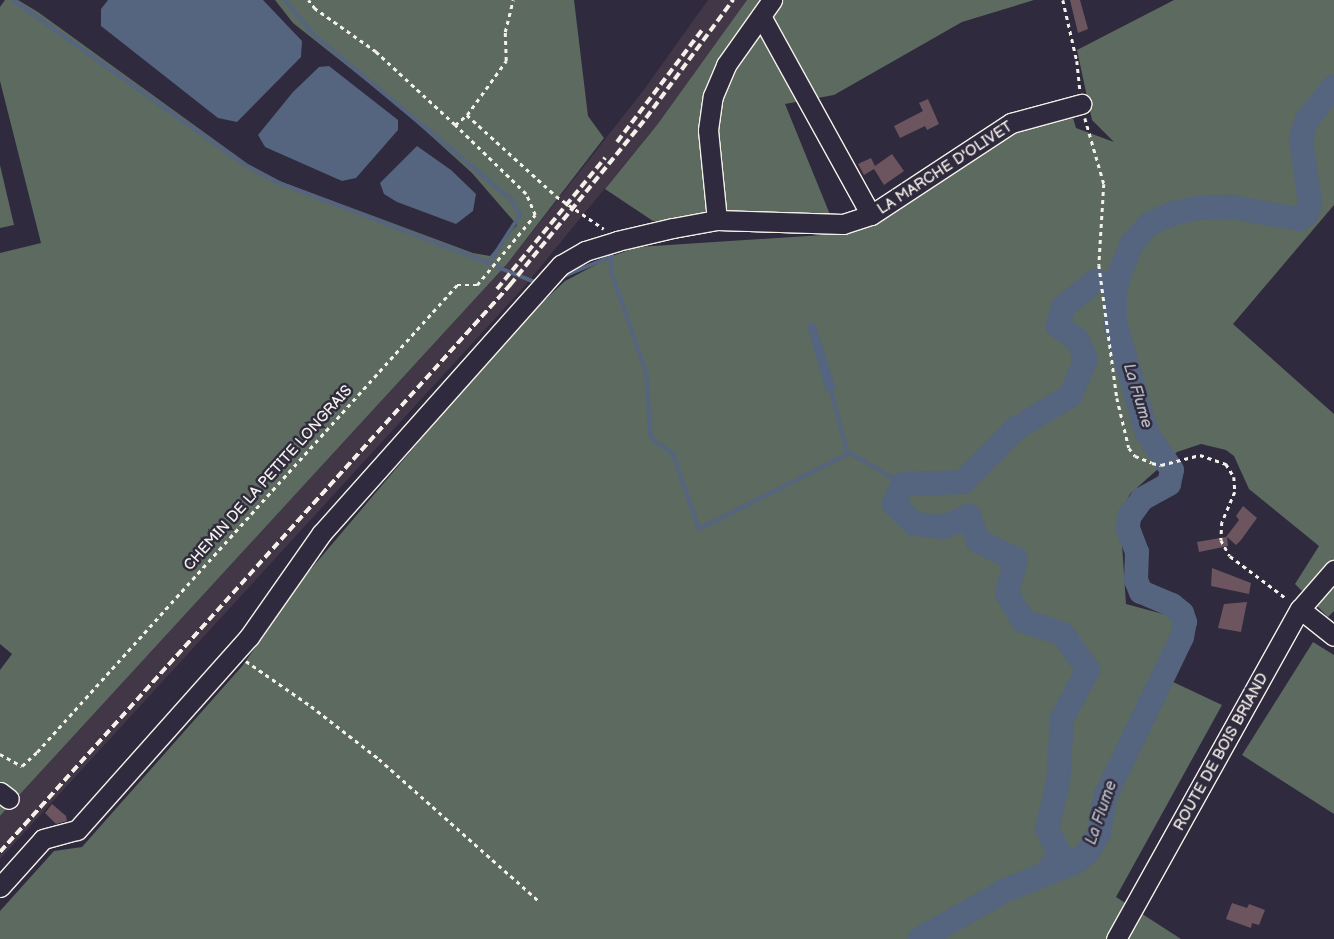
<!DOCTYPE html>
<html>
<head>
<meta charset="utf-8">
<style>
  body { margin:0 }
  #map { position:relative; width:1334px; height:939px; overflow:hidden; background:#2f2a3d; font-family:"Balsamiq Sans",sans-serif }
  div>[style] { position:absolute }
  .built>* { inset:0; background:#423747 }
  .green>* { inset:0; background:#5c6a60 }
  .water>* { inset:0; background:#55647f }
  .stream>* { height:4px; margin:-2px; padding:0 2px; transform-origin:2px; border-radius:2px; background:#55647f }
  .river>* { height:24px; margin:-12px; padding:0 12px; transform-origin:12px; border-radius:12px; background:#55647f }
  .building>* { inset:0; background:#6d555f }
  .path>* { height:2.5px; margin-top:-1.25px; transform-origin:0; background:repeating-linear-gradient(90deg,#f4f1e8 0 4px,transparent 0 8px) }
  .roads { filter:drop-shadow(1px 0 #f4f1e8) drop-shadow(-1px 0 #f4f1e8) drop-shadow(0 1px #f4f1e8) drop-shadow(0 -1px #f4f1e8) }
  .minor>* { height:19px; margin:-9.5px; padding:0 9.5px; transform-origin:9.5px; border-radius:9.5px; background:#2f2a3d }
  .rail>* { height:4px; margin-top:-2px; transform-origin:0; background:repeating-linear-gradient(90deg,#f4f1e8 0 8px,transparent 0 12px) }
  span { translate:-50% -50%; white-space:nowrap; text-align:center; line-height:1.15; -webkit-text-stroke:5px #2f2a3d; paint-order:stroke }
  .street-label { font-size:15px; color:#f4f1e8 }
  .water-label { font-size:16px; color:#b4b9be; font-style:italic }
</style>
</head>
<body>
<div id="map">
  <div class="built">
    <i style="clip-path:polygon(708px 0,747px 0,657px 125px,523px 288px,0 859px,0 816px,507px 264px,643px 91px)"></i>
  </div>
  <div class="green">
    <i style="clip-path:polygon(5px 0,18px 0,38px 12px,248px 164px,282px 182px,473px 253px,490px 256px,517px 225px,472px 173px,399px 107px,293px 23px,275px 0,574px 0,588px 116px,604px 138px,507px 264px,0 816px,0 670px,12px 654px,0 644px,0 253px,41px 243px,0 81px,0 7px)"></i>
    <i style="clip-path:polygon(747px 0,1034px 0,962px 22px,834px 95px,785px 104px,831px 217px,653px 221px,605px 189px,657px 125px)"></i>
    <i style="clip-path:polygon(1174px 0,1334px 0,1334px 205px,1233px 324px,1334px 414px,1334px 611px,1328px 617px,1295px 584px,1319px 546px,1249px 489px,1234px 456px,1226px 450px,1201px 444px,1177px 452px,1130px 494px,1120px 514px,1126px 604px,1178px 618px,1154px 673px,1222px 705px,1116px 897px,1181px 939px,0 939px,0 911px,54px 851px,82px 847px,243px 665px,305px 576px,516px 327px,565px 281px,612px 256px,638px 247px,838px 234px,868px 227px,917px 196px,990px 144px,1020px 131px,1073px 118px,1076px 128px,1114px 142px,1092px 120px,1077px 50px)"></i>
    <i style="clip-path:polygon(0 165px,14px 225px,0 228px)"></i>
    <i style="clip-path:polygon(1313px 642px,1334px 655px,1334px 814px,1242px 755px)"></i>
  </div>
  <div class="water">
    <i style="clip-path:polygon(108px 0,263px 0,302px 41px,301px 57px,237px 122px,218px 118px,101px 26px,101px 9px)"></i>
    <i style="clip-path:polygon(329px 66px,398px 120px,398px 130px,356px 178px,342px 181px,265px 147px,258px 135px,293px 92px,319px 67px)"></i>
    <i style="clip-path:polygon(417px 146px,451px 170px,476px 194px,473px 211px,456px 224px,397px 202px,384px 194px,380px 183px)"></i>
    <i style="clip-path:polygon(815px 323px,836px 389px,826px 392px,807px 325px)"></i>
  </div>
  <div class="stream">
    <i style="left:13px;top:0;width:285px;rotate:35.4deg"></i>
    <i style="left:245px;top:165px;width:36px;rotate:28deg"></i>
    <i style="left:277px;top:182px;width:227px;rotate:20.9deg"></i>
    <i style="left:489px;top:263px;width:57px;rotate:-57.1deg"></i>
    <i style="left:520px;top:215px;width:17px;rotate:-118deg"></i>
    <i style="left:512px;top:200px;width:259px;rotate:-140.2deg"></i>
    <i style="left:313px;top:34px;width:44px;rotate:-129.5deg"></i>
    <i style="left:497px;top:267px;width:41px;rotate:21.5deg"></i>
    <i style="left:564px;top:276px;width:52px;rotate:-22.6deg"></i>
    <i style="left:612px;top:256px;width:16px;rotate:94deg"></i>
    <i style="left:611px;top:272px;width:106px;rotate:70.7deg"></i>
    <i style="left:646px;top:372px;width:66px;rotate:85.7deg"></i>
    <i style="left:651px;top:438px;width:27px;rotate:36deg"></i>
    <i style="left:673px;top:454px;width:79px;rotate:70.9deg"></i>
    <i style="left:699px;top:529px;width:169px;rotate:-26.7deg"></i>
    <i style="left:850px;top:453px;width:61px;rotate:30.3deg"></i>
    <i style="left:831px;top:391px;width:65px;rotate:74.9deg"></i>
  </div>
  <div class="river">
    <i style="left:1046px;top:874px;width:25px;rotate:-58deg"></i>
    <i style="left:1059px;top:853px;width:28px;rotate:-116deg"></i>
    <i style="left:1047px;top:828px;width:45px;rotate:-76deg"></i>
    <i style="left:1058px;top:784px;width:66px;rotate:-86.5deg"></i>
    <i style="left:1062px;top:718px;width:55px;rotate:-61.6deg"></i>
    <i style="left:1088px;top:670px;width:44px;rotate:-124.8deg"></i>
    <i style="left:1063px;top:634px;width:42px;rotate:-162deg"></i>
    <i style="left:1023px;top:621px;width:32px;rotate:-120deg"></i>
    <i style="left:1007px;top:593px;width:35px;rotate:-75deg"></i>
    <i style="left:1016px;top:559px;width:42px;rotate:-154.7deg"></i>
    <i style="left:978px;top:541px;width:27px;rotate:-110deg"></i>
    <i style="left:969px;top:516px;width:28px;rotate:157deg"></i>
    <i style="left:943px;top:527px;width:28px;rotate:-174deg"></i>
    <i style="left:915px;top:524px;width:29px;rotate:-136deg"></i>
    <i style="left:894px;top:504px;width:22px;rotate:-66deg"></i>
    <i style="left:903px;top:484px;width:60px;rotate:-1.9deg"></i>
    <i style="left:963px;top:482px;width:74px;rotate:-45.5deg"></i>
    <i style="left:1015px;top:429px;width:64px;rotate:-31deg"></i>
    <i style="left:1070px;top:396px;width:40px;rotate:-66.6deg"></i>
    <i style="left:1086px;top:359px;width:22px;rotate:-114deg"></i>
    <i style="left:1077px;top:339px;width:23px;rotate:-146deg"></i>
    <i style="left:1058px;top:326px;width:20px;rotate:-75deg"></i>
    <i style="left:1063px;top:307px;width:43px;rotate:-38.5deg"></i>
    <i style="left:920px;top:939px;width:99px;rotate:-29.7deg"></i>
    <i style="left:1006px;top:890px;width:75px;rotate:-21.8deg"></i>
    <i style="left:1076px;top:862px;width:16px;rotate:-40deg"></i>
    <i style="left:1088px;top:852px;width:22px;rotate:-60deg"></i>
    <i style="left:1099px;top:833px;width:39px;rotate:-80deg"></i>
    <i style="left:1106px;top:795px;width:175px;rotate:-64.3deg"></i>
    <i style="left:1182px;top:637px;width:15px;rotate:-79deg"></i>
    <i style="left:1185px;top:622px;width:9px;rotate:-108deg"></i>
    <i style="left:1182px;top:613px;width:13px;rotate:-141deg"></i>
    <i style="left:1172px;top:605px;width:34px;rotate:-157deg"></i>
    <i style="left:1141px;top:592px;width:13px;rotate:-113deg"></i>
    <i style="left:1136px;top:580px;width:28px;rotate:-88deg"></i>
    <i style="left:1137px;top:552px;width:26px;rotate:-111deg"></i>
    <i style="left:1128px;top:528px;width:11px;rotate:-85deg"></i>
    <i style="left:1129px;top:517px;width:22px;rotate:-54deg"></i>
    <i style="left:1142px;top:499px;width:31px;rotate:-29deg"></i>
    <i style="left:1169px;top:484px;width:14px;rotate:-78deg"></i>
    <i style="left:1172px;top:470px;width:45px;rotate:-124deg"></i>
    <i style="left:1147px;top:433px;width:116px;rotate:-106.1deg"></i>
    <i style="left:1115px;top:322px;width:31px;rotate:-90deg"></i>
    <i style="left:1115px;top:291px;width:20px;rotate:-75deg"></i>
    <i style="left:1120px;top:272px;width:33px;rotate:-67deg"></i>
    <i style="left:1133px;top:242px;width:24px;rotate:-48deg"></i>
    <i style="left:1149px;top:224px;width:24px;rotate:-24deg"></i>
    <i style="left:1171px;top:214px;width:28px;rotate:-13deg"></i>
    <i style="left:1198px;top:208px;width:34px;rotate:-2deg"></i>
    <i style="left:1232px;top:207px;width:68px;rotate:10.2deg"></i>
    <i style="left:1299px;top:219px;width:8px;rotate:-30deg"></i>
    <i style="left:1306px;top:215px;width:13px;rotate:-72deg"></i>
    <i style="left:1310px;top:203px;width:66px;rotate:-97.9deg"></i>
    <i style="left:1301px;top:138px;width:19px;rotate:-72deg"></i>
    <i style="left:1307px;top:120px;width:43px;rotate:-51.5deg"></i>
  </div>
  <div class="building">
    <i style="clip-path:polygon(1070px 0,1080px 0,1088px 29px,1078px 33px)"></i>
    <i style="clip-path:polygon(928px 99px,939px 124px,927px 130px,925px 126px,900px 138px,894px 126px,923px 111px,919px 103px)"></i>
    <i style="clip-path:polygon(892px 154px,904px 171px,884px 185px,874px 169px,864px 175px,858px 164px,871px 158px,875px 166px)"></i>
    <i style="clip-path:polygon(1243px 506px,1257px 518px,1241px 540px,1236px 545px,1227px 537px,1228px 546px,1199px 552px,1197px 542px,1226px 537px,1239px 520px,1236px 516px)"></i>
    <i style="clip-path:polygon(1212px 568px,1251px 583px,1249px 594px,1211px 586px)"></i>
    <i style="clip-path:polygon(1247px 602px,1241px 632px,1218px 628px,1224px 604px)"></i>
    <i style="clip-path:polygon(52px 804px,66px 816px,67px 821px,56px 824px,45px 813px)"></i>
    <i style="clip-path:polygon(1232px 903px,1247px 908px,1249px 904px,1265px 910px,1259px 925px,1252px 923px,1251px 928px,1226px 919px)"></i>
  </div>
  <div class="path">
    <i style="left:1063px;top:0;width:63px;rotate:77.1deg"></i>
    <i style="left:1077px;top:61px;width:29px;rotate:84deg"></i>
    <i style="left:467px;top:115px;width:120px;rotate:42.3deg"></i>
    <i style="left:556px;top:196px;width:58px;rotate:34.5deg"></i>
    <i style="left:1085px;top:118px;width:69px;rotate:73.9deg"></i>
    <i style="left:1104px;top:184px;width:81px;rotate:93.5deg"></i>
    <i style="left:1099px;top:265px;width:134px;rotate:82.3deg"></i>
    <i style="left:1117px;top:398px;width:51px;rotate:76.5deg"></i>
    <i style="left:1129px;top:448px;width:10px;rotate:53deg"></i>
    <i style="left:1135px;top:456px;width:18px;rotate:22deg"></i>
    <i style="left:1152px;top:463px;width:9px;rotate:13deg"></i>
    <i style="left:1161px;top:465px;width:40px;rotate:-14.4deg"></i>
    <i style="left:1200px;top:455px;width:28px;rotate:19deg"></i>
    <i style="left:1226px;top:464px;width:15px;rotate:58deg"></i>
    <i style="left:1234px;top:477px;width:15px;rotate:86deg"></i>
    <i style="left:1235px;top:492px;width:33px;rotate:113deg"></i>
    <i style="left:1222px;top:522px;width:18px;rotate:93deg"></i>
    <i style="left:1221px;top:540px;width:18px;rotate:61deg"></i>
    <i style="left:1230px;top:556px;width:71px;rotate:37deg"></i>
    <i style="left:455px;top:125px;width:16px;rotate:-40deg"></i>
    <i style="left:467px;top:115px;width:67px;rotate:-54.2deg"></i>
    <i style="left:506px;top:61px;width:29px;rotate:-92deg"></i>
    <i style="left:505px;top:32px;width:33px;rotate:-76deg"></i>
    <i style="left:246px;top:661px;width:79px;rotate:34.7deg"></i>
    <i style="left:311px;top:706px;width:86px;rotate:37.9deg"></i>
    <i style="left:379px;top:759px;width:214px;rotate:41.6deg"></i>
    <i style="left:0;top:754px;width:25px;rotate:29deg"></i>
    <i style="left:22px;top:766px;width:21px;rotate:-43deg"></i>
    <i style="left:37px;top:752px;width:628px;rotate:-48.03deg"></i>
    <i style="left:457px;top:285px;width:20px"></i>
    <i style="left:477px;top:285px;width:91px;rotate:-50.4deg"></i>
    <i style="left:535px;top:215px;width:23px;rotate:-113deg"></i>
    <i style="left:526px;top:194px;width:99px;rotate:-135.8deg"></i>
    <i style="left:455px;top:125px;width:108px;rotate:-137.3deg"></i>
    <i style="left:376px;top:52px;width:75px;rotate:-144.8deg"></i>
    <i style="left:315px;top:9px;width:11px;rotate:-128deg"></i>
  </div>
  <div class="roads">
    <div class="minor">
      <i style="left:761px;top:16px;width:227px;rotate:61.1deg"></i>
      <i style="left:717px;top:220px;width:90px;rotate:-95.7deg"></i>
      <i style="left:708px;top:130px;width:34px;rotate:-82deg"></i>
      <i style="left:713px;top:96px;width:34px;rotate:-67deg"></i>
      <i style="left:726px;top:65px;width:80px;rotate:-54.7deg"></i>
      <i style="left:1300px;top:609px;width:43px;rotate:38.5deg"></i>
      <i style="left:0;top:792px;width:11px;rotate:38deg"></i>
      <i style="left:0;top:887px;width:64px;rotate:-48.1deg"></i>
      <i style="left:43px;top:839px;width:35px;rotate:-15deg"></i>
      <i style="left:77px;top:830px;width:259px;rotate:-48.3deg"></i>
      <i style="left:249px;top:637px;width:126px;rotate:-55deg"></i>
      <i style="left:321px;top:534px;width:361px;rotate:-48.3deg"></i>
      <i style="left:561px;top:265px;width:28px;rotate:-30deg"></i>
      <i style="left:585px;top:251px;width:34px;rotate:-17deg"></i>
      <i style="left:617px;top:241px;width:57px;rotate:-13.1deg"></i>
      <i style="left:673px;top:228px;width:45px;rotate:-10.3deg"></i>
      <i style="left:717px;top:220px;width:126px;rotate:1.8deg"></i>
      <i style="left:843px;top:224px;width:29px;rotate:-18deg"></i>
      <i style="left:871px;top:215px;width:168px;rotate:-33.3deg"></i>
      <i style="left:1011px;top:123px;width:73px;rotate:-15.2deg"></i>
      <i style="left:1116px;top:939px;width:378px;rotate:-60.9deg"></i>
      <i style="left:1300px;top:609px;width:52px;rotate:-48.9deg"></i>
    </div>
  </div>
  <div class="rail">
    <i style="left:617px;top:142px;width:141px;rotate:-52.8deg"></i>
    <i style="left:497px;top:289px;width:170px;rotate:-50.5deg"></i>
    <i style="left:0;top:852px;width:763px;rotate:-48.03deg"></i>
    <i style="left:510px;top:285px;width:215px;rotate:-50.8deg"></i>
    <i style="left:646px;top:118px;width:147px;rotate:-53.6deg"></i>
  </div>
  <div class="street-label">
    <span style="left:945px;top:168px;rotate:-33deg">LA MARCHE D'OLIVET</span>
    <span style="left:268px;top:478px;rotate:-48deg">CHEMIN DE LA PETITE LONGRAIS</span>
    <span style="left:1221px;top:752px;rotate:-61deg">ROUTE DE BOIS BRIAND</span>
  </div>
  <div class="water-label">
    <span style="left:1137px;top:396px;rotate:73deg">La Flume</span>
    <span style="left:1102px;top:813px;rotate:-71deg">La Flume</span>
  </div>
</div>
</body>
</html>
